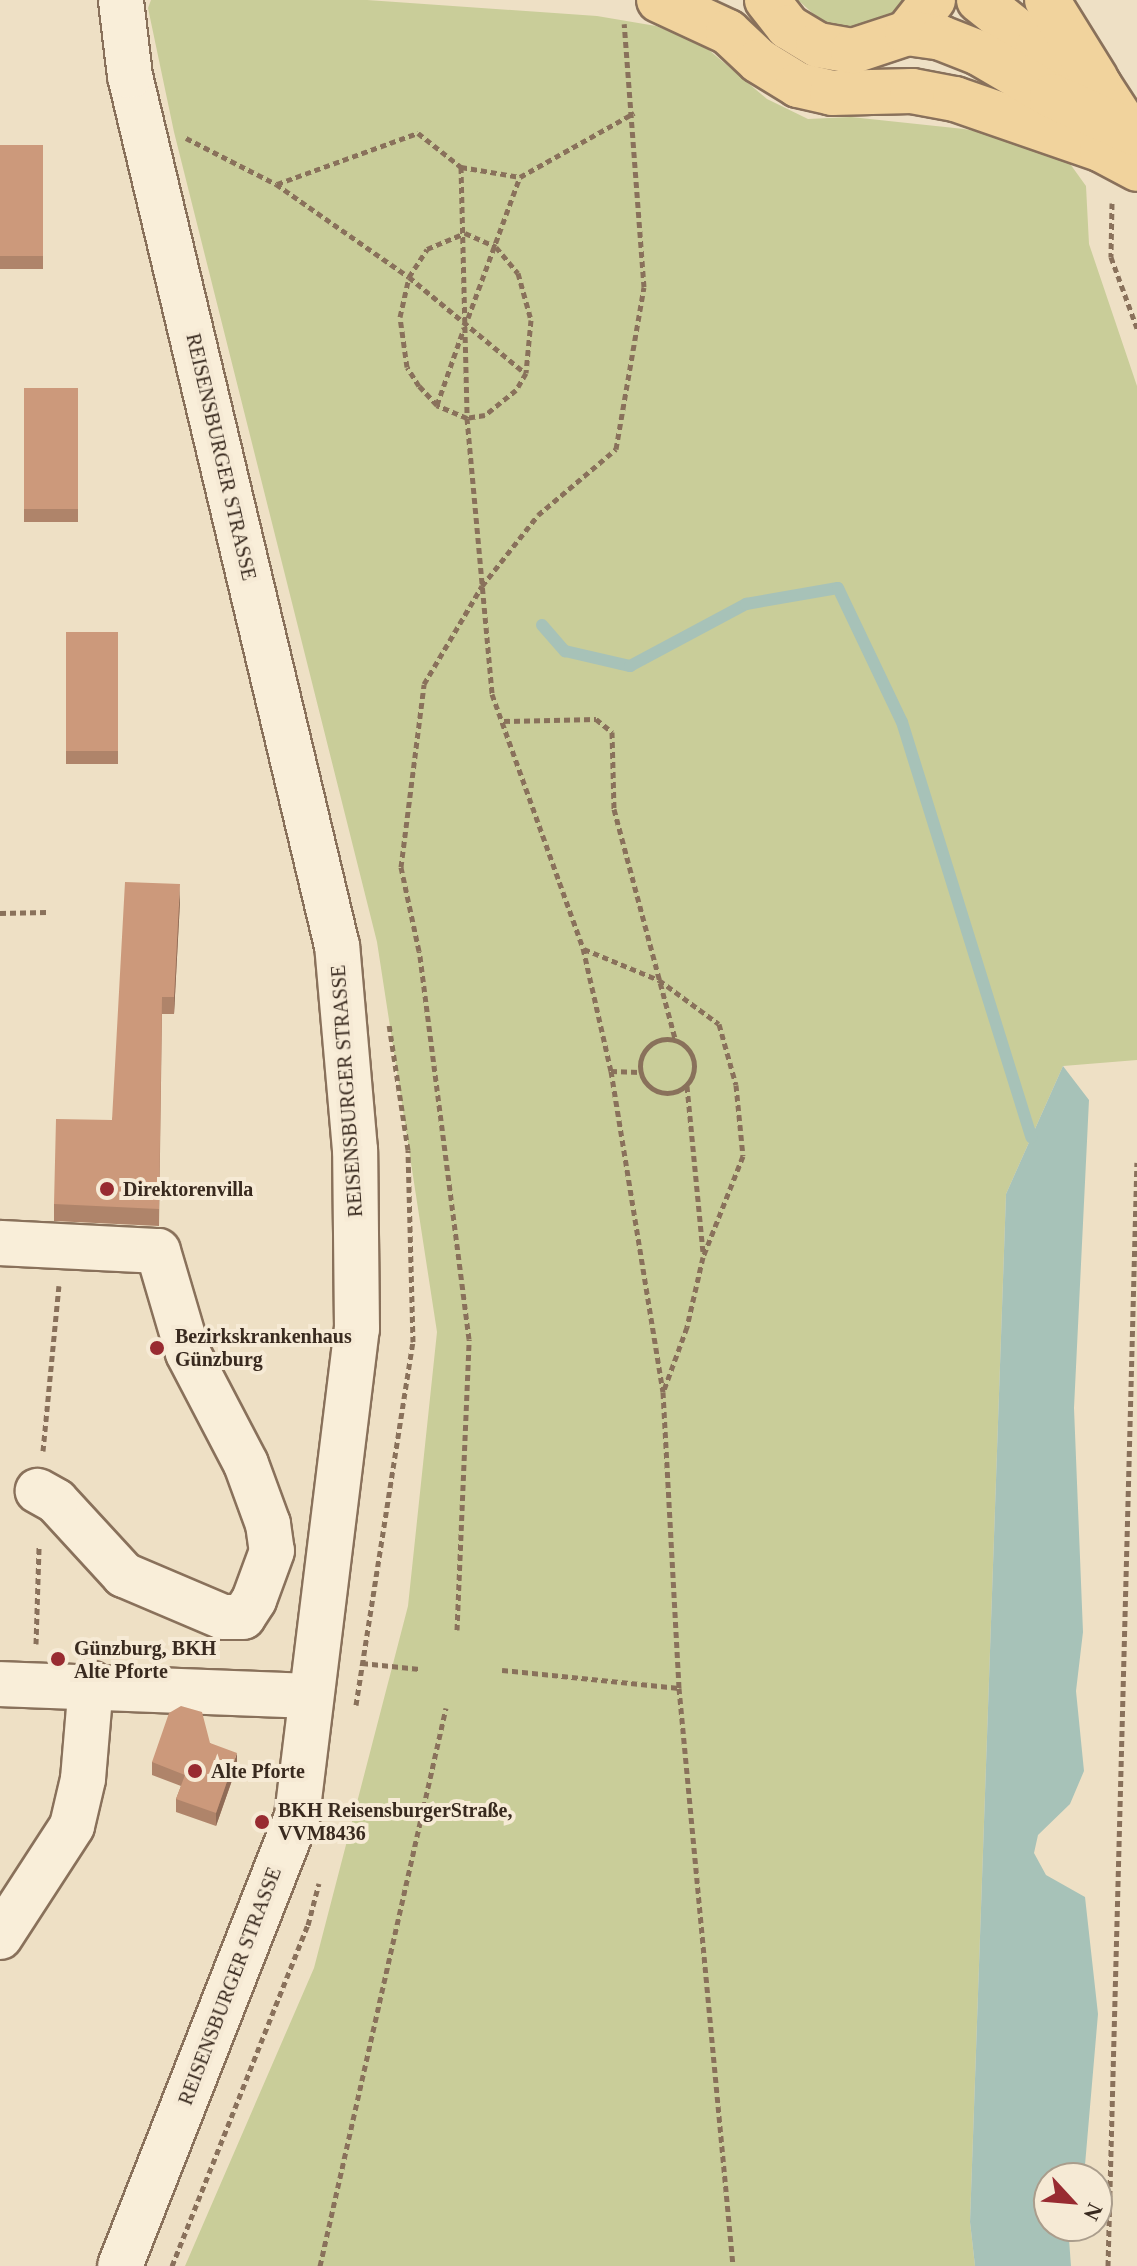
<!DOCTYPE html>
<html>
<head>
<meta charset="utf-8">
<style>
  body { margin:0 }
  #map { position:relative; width:1137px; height:2266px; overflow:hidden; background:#eee0c5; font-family:"Times New Roman",serif }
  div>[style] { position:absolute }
  .green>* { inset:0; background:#c9cd99 }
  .water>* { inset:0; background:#a7c2b8 }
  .stream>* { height:12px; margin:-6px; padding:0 6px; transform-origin:6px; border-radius:6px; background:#a7c2b8 }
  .path>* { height:5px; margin-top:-2.5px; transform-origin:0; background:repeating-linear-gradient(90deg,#89715b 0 6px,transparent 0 10px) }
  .path>.ring { margin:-2.5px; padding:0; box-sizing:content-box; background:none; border:5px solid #89715b; border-radius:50% }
  .roads { filter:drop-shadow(2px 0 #89715b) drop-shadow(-2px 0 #89715b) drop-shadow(0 2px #89715b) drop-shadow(0 -2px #89715b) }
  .minor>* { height:44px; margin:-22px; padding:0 22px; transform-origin:22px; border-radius:22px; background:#f9eed9 }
  .major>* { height:44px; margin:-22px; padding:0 22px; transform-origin:22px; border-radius:22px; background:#f1d39d }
  .wall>* { inset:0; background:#af846a; transform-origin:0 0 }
  .shaded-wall>* { inset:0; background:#8f6b56 }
  .building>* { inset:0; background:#cc997b; transform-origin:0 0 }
  .dots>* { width:22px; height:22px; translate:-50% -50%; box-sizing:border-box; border:4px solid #f6ead5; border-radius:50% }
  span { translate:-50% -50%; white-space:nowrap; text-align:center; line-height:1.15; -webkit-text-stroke:8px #f6ead5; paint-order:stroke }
  .street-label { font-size:20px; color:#392a1f }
  .poi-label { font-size:20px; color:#392a1f; font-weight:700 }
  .left { translate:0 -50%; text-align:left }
  .north { position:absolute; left:1033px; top:2162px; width:80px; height:80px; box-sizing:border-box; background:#f6ead5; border:2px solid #aa9d8c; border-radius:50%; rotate:116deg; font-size:22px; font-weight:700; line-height:32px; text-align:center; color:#392a1f }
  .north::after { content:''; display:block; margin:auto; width:28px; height:36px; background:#982b31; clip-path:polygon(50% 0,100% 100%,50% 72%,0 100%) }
</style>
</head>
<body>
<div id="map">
  <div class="green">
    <i style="clip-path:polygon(151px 0,367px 0,597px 16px,656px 26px,703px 45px,767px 99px,808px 119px,851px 117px,964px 129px,1035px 143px,1068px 161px,1086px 186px,1089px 244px,1137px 386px,1137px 1060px,1063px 1066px,1006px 1194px,970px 2222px,975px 2266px,185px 2266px,314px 1968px,408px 1606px,437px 1332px,377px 942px,174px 132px,148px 8px)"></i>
    <i style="clip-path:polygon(798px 0,907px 0,887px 19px,842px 28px,820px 20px)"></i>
  </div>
  <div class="water">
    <i style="clip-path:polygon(1063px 1066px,1089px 1100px,1074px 1408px,1083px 1632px,1076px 1691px,1084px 1771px,1070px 1804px,1038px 1835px,1034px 1853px,1046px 1875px,1085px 1897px,1098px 2014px,1085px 2165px,1072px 2178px,1049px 2178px,1049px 2226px,1068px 2226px,1071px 2266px,975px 2266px,970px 2222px,1006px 1194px)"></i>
  </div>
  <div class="stream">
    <i style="left:542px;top:625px;width:35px;rotate:49deg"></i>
    <i style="left:565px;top:651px;width:67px;rotate:13deg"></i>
    <i style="left:630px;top:666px;width:132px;rotate:-28.1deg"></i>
    <i style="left:746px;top:604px;width:93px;rotate:-9.9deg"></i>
    <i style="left:838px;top:588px;width:148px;rotate:64.5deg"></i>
    <i style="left:902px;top:722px;width:435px;rotate:72.7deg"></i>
  </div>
  <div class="path">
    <i style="left:186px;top:138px;width:101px;rotate:27.1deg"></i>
    <i style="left:276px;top:184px;width:162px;rotate:35deg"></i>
    <i style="left:409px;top:277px;width:151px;rotate:39.6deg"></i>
    <i style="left:461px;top:167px;width:251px;rotate:88.6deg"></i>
    <i style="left:467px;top:418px;width:277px;rotate:84.8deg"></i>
    <i style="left:492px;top:694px;width:270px;rotate:70.3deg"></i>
    <i style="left:583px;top:948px;width:126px;rotate:77.2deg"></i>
    <i style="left:611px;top:1071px;width:325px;rotate:80.8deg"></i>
    <i style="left:663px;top:1392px;width:296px;rotate:86.9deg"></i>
    <i style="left:679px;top:1688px;width:581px;rotate:84.66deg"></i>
    <i style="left:277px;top:184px;width:150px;rotate:-19.9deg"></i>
    <i style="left:418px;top:133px;width:55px;rotate:38.3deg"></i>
    <i style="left:461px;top:167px;width:60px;rotate:9.6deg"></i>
    <i style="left:520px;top:177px;width:131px;rotate:-29.3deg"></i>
    <i style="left:1112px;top:203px;width:54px;rotate:91.1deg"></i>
    <i style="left:1111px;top:257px;width:76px;rotate:69.9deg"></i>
    <i style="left:465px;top:233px;width:34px;rotate:24deg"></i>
    <i style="left:496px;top:247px;width:34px;rotate:50deg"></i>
    <i style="left:518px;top:273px;width:49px;rotate:74.5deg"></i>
    <i style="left:531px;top:320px;width:53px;rotate:95.4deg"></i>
    <i style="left:526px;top:373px;width:20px;rotate:120deg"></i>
    <i style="left:516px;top:390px;width:40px;rotate:141deg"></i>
    <i style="left:485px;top:415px;width:18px;rotate:171deg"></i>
    <i style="left:467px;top:418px;width:33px;rotate:-157deg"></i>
    <i style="left:437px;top:405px;width:26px;rotate:-133deg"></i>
    <i style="left:419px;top:386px;width:22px;rotate:-122deg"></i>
    <i style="left:407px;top:367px;width:50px;rotate:-98deg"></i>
    <i style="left:400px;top:317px;width:41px;rotate:-77.3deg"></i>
    <i style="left:409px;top:277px;width:33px;rotate:-57deg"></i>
    <i style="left:427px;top:249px;width:41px;rotate:-22.8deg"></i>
    <i style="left:468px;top:318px;width:150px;rotate:-69.8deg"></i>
    <i style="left:437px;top:405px;width:82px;rotate:-70.7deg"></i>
    <i style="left:504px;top:721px;width:92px;rotate:-1.2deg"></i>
    <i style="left:596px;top:719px;width:21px;rotate:39deg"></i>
    <i style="left:612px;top:732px;width:77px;rotate:88.5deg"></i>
    <i style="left:614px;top:809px;width:238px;rotate:75.1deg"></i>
    <i style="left:0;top:913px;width:47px;rotate:-1.2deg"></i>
    <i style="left:584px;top:949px;width:81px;rotate:22.5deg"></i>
    <i style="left:659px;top:980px;width:74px;rotate:36.3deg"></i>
    <i style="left:719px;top:1024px;width:63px;rotate:74.4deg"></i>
    <i style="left:736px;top:1085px;width:71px;rotate:84.4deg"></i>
    <i style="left:743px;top:1156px;width:109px;rotate:111.6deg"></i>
    <i style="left:703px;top:1257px;width:72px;rotate:102.9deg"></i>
    <i style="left:687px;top:1327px;width:67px;rotate:110.1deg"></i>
    <i class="ring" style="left:640px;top:1039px;width:49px;height:49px"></i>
    <i style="left:611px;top:1071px;width:29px;rotate:2deg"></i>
    <i style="left:687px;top:1086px;width:167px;rotate:84.5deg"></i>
    <i style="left:43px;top:1451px;width:166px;rotate:-84.5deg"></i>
    <i style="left:457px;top:1630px;width:291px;rotate:-87.6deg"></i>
    <i style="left:469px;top:1339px;width:391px;rotate:-97.3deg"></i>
    <i style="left:419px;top:951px;width:86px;rotate:-102.1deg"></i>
    <i style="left:401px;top:867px;width:184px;rotate:-82.8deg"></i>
    <i style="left:424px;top:684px;width:114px;rotate:-59.4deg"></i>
    <i style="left:482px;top:586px;width:90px;rotate:-51.7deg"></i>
    <i style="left:538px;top:515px;width:102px;rotate:-40.2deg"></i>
    <i style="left:616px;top:449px;width:164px;rotate:-80.2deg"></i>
    <i style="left:644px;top:287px;width:264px;rotate:-94.3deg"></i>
    <i style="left:36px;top:1644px;width:98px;rotate:-88.2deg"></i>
    <i style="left:362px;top:1663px;width:58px;rotate:5.9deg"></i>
    <i style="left:502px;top:1670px;width:178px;rotate:5.8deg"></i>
    <i style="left:356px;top:1705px;width:367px;rotate:-81.1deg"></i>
    <i style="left:413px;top:1342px;width:192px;rotate:-91.5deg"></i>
    <i style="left:408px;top:1150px;width:126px;rotate:-98.6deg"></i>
    <i style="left:172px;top:2266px;width:367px;rotate:-68.3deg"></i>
    <i style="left:308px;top:1925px;width:43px;rotate:-75.3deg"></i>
    <i style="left:320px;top:2266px;width:572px;rotate:-77.28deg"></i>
    <i style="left:1108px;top:2266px;width:1104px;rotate:-88.5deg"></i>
  </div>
  <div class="roads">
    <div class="minor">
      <i style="left:0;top:1243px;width:158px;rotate:2.9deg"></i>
      <i style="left:158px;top:1251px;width:106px;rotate:73.6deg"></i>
      <i style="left:188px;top:1353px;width:125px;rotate:62.4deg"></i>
      <i style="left:246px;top:1464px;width:64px;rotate:69.9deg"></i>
      <i style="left:268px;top:1524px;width:27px;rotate:82deg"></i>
      <i style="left:272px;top:1551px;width:52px;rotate:110.2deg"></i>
      <i style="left:254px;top:1600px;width:20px;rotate:123deg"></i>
      <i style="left:243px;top:1617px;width:20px;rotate:180deg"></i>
      <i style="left:223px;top:1617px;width:108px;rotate:-157deg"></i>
      <i style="left:124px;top:1575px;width:100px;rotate:-132.6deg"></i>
      <i style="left:56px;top:1501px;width:21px;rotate:-151deg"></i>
      <i style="left:0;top:1684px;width:309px;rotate:2.2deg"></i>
      <i style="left:0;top:1937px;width:132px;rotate:-57deg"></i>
      <i style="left:72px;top:1826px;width:48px;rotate:-76.8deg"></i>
      <i style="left:83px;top:1779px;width:96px;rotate:-85.2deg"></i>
      <i style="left:120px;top:2266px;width:484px;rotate:-68.5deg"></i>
      <i style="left:297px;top:1816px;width:491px;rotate:-83deg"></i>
      <i style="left:357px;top:1329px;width:179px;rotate:-90.6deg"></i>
      <i style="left:355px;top:1150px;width:205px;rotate:-95deg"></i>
      <i style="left:337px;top:946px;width:894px;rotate:-103.38deg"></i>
      <i style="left:130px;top:76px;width:77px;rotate:-96.8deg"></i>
    </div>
    <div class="major">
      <i style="left:659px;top:0;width:76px;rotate:24.9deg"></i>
      <i style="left:728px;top:32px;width:42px;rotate:43.1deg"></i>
      <i style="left:759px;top:61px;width:46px;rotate:31.6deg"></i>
      <i style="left:798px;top:85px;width:35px;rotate:13deg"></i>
      <i style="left:832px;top:93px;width:80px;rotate:-1.4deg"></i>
      <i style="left:912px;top:91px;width:44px;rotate:10.5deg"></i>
      <i style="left:955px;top:99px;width:156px;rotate:19.1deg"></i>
      <i style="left:1102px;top:150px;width:40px;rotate:28deg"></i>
      <i style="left:767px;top:0;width:34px;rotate:52deg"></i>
      <i style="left:788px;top:27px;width:35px;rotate:31deg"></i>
      <i style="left:818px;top:45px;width:36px;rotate:10deg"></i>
      <i style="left:853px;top:51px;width:57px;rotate:-18.4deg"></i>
      <i style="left:907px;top:33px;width:42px;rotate:-51.8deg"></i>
      <i style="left:979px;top:0;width:75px;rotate:38.5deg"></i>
      <i style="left:1038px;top:47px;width:72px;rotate:31.9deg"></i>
      <i style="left:1099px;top:85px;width:48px;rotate:57deg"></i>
      <i style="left:1047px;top:0;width:93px;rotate:58.2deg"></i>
      <i style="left:907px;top:33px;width:34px;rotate:8deg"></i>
      <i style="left:941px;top:38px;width:41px;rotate:21.5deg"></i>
      <i style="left:979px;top:53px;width:85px;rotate:30.5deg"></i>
      <i style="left:1052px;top:96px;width:93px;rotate:24.1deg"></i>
    </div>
  </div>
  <div class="wall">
    <i style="left:43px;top:145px;width:124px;height:43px;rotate:90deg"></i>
    <i style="left:78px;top:388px;width:134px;height:54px;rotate:90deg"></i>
    <i style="left:118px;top:632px;width:132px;height:52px;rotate:90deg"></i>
    <i style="clip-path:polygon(180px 901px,174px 1014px,162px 1014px,159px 1226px,54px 1221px,54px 1204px,112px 1120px)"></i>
    <i style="clip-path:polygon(210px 1743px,237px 1766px,216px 1826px,176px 1812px,176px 1799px,181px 1786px,152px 1775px,152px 1762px)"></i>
  </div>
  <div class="shaded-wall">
    <i style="clip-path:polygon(180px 884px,180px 901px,174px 1014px,174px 997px)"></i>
    <i style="clip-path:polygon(237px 1753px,237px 1766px,216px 1826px,216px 1813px)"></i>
  </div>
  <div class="building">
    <i style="left:43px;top:145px;width:111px;height:43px;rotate:90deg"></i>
    <i style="left:78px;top:388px;width:121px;height:54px;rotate:90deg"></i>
    <i style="left:118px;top:632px;width:119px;height:52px;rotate:90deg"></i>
    <i style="clip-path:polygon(125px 882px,180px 884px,174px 997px,162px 997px,159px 1209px,54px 1204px,56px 1119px,112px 1120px)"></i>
    <i style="clip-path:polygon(181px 1706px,202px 1712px,210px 1743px,237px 1753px,216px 1813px,176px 1799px,185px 1775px,152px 1762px,169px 1713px)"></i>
  </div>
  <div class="dots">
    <i style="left:107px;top:1189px;background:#982b31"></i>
    <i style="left:157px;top:1348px;background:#982b31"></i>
    <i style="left:58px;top:1659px;background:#982b31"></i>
    <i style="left:195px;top:1771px;background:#982b31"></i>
    <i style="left:262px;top:1822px;background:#982b31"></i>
  </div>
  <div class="street-label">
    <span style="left:221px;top:457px;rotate:77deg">REISENSBURGER STRASSE</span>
    <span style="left:347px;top:1091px;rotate:-94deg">REISENSBURGER STRASSE</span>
    <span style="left:230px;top:1986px;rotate:-69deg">REISENSBURGER STRASSE</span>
  </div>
  <div class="poi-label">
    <span class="left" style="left:123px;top:1189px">Direktorenvilla</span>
    <span class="left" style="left:175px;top:1348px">Bezirkskrankenhaus<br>Günzburg</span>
    <span class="left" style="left:74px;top:1660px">Günzburg, BKH<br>Alte Pforte</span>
    <span class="left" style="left:211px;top:1771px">Alte Pforte</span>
    <span class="left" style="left:278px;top:1822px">BKH ReisensburgerStraße,<br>VVM8436</span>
  </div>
  <div class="north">N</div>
</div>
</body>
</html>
